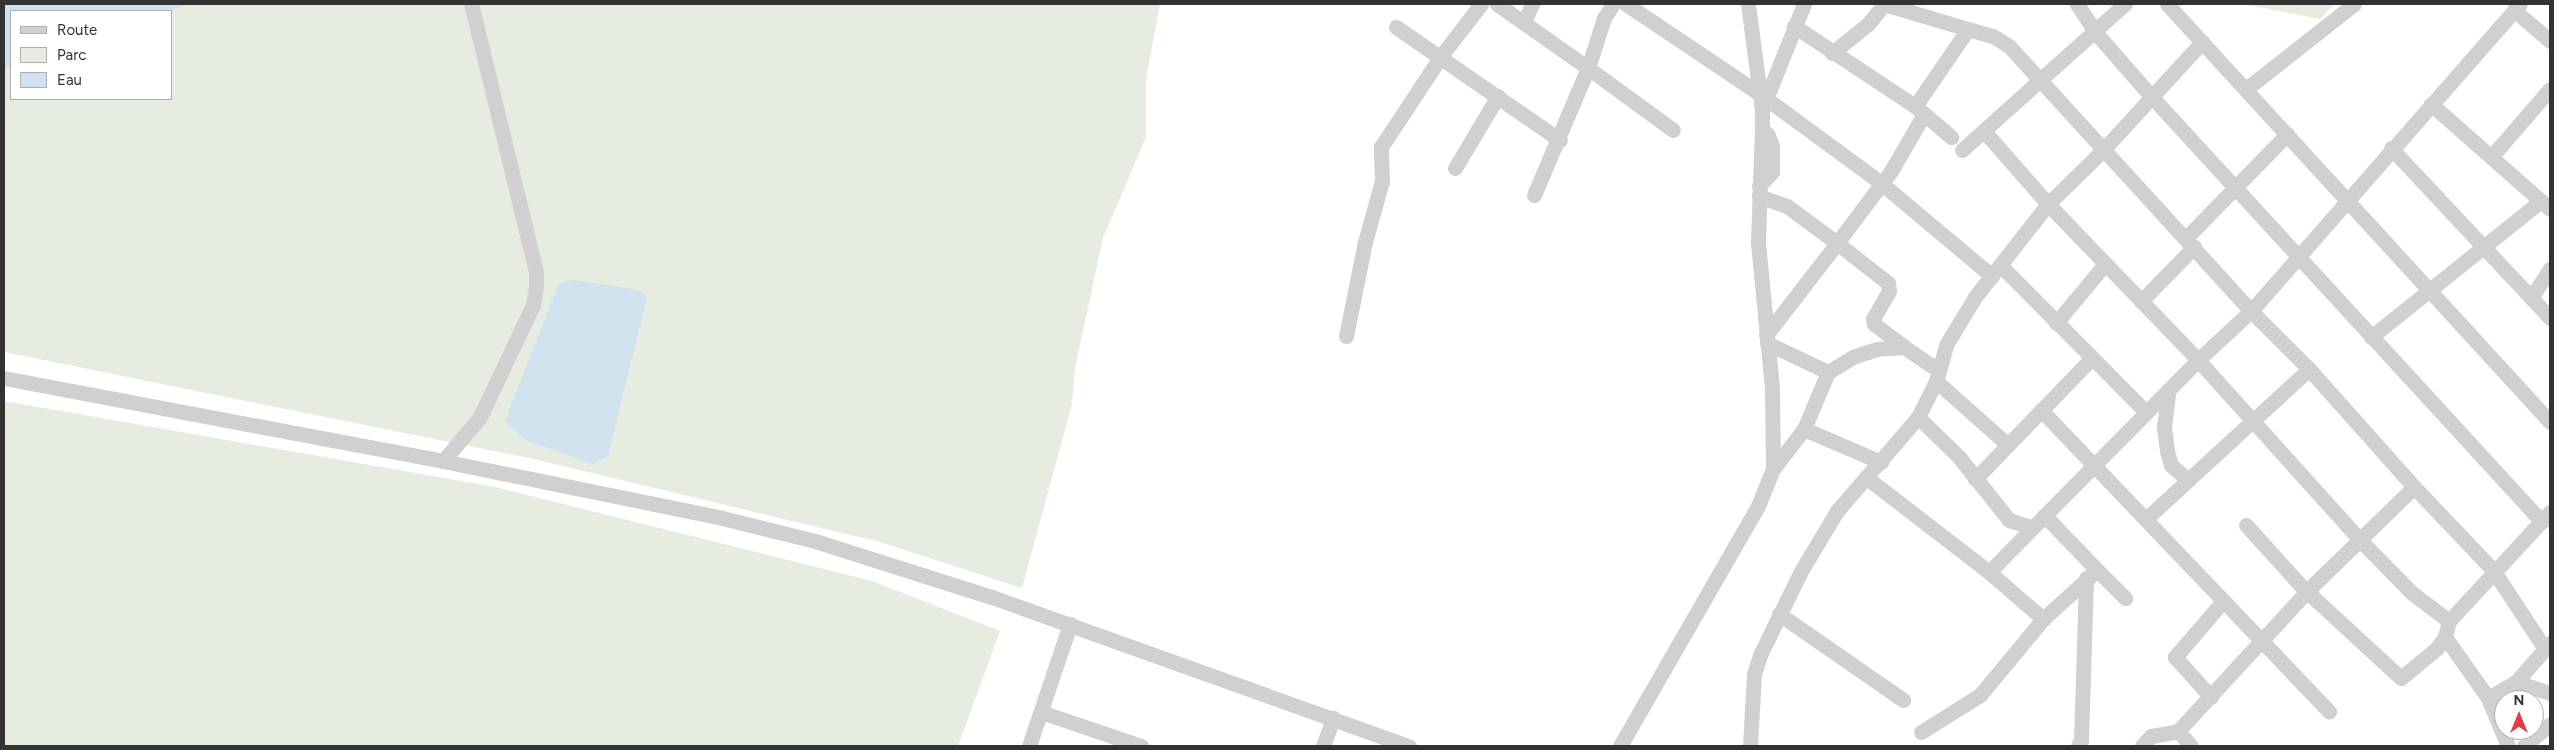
<!DOCTYPE html>
<html>
<head>
<meta charset="utf-8">
<style>
  body { margin:0 }
  #map { position:relative; width:2554px; height:750px; overflow:hidden; background:#fff; font-family:Figtree,sans-serif }
  div>[style] { position:absolute }
  .green>* { inset:0; background:#e6ecdf }
  .water>* { inset:0; background:#cfe2ee }
  .minor>* { height:15px; margin:-7.5px; padding:0 7.5px; transform-origin:7.5px; border-radius:7.5px; background:#d0d0d0 }
  span { translate:-50% -50%; white-space:nowrap; text-align:center; line-height:1.15; -webkit-text-stroke:5px #fff; paint-order:stroke }
  .frame { position:absolute; inset:0; border:5px solid #333; pointer-events:none }
  .legend { position:absolute; left:10px; top:10px; width:162px; height:90px; box-sizing:border-box; background:#fff; border:1px solid #adadad; margin:0; padding:6px 9px; list-style:none; font-size:15px; color:#333 }
  .legend li { display:flex; align-items:center; gap:10px; height:25px }
  .legend b { width:25px; border:1px solid #adadad }
  .north { position:absolute; left:2494px; top:690px; width:50px; height:50px; box-sizing:border-box; background:#fff; border:1px solid #adadad; border-radius:50%; rotate:0deg; font-size:14px; font-weight:700; line-height:20px; text-align:center; color:#333 }
  .north::after { content:''; display:block; margin:auto; width:18px; height:22px; background:#e63946; clip-path:polygon(50% 0,100% 100%,50% 72%,0 100%) }
</style>
</head>
<body>
<div id="map">
  <div class="green">
    <i style="clip-path:polygon(evenodd,4px 4px,1160px 4px,1146px 79px,1146px 137px,1103px 238px,1075px 368px,1072px 404px,1022px 588px,880px 542px,534px 459px,4px 352px,4px 4px,11px 11px,171px 11px,171px 99px,11px 99px,11px 11px)"></i>
    <i style="clip-path:polygon(2244px 4px,2334px 4px,2320px 19px)"></i>
    <i style="clip-path:polygon(4px 401px,495px 487px,872px 581px,1000px 631px,958px 746px,4px 746px)"></i>
  </div>
  <div class="water">
    <i style="clip-path:polygon(4px 4px,186px 4px,170px 11px,11px 11px,11px 66px,4px 69px)"></i>
    <i style="clip-path:polygon(574px 280px,638px 290px,647px 297px,608px 456px,593px 464px,525px 440px,505px 421px,559px 283px)"></i>
  </div>
  <div class="minor">
    <i style="left:1497px;top:4px;width:111px;rotate:35.1deg"></i>
    <i style="left:1588px;top:68px;width:52px;rotate:-72.3deg"></i>
    <i style="left:1604px;top:18px;width:17px;rotate:-57deg"></i>
    <i style="left:1626px;top:4px;width:161px;rotate:33.9deg"></i>
    <i style="left:1760px;top:94px;width:150px;rotate:36.3deg"></i>
    <i style="left:1881px;top:183px;width:145px;rotate:40deg"></i>
    <i style="left:1748px;top:4px;width:108px;rotate:82.5deg"></i>
    <i style="left:1762px;top:111px;width:18px;rotate:90deg"></i>
    <i style="left:1762px;top:129px;width:8px;rotate:45deg"></i>
    <i style="left:1768px;top:135px;width:12px;rotate:70deg"></i>
    <i style="left:1772px;top:146px;width:26px;rotate:90deg"></i>
    <i style="left:1772px;top:172px;width:19px;rotate:133deg"></i>
    <i style="left:1884px;top:4px;width:88px;rotate:16.6deg"></i>
    <i style="left:1968px;top:29px;width:93px;rotate:124.5deg"></i>
    <i style="left:2077px;top:4px;width:33px;rotate:57deg"></i>
    <i style="left:2095px;top:32px;width:85px;rotate:48.8deg"></i>
    <i style="left:2151px;top:96px;width:578px;rotate:47.45deg"></i>
    <i style="left:2167px;top:4px;width:567px;rotate:47.5deg"></i>
    <i style="left:2514px;top:10px;width:48px;rotate:40.7deg"></i>
    <i style="left:1524px;top:22px;width:20px;rotate:-66deg"></i>
    <i style="left:1794px;top:26px;width:145px;rotate:33.5deg"></i>
    <i style="left:1915px;top:106px;width:48px;rotate:40.7deg"></i>
    <i style="left:1396px;top:27px;width:199px;rotate:34.6deg"></i>
    <i style="left:1968px;top:29px;width:26px;rotate:16deg"></i>
    <i style="left:1993px;top:36px;width:19px;rotate:32deg"></i>
    <i style="left:2009px;top:46px;width:359px;rotate:47.6deg"></i>
    <i style="left:2251px;top:311px;width:82px;rotate:45deg"></i>
    <i style="left:2309px;top:369px;width:158px;rotate:48.3deg"></i>
    <i style="left:2414px;top:487px;width:115px;rotate:46.4deg"></i>
    <i style="left:2493px;top:570px;width:95px;rotate:56.6deg"></i>
    <i style="left:1832px;top:53px;width:46px;rotate:-38.9deg"></i>
    <i style="left:1868px;top:24px;width:26px;rotate:-51deg"></i>
    <i style="left:2246px;top:89px;width:137px;rotate:-38.2deg"></i>
    <i style="left:1766px;top:99px;width:102px;rotate:-68.2deg"></i>
    <i style="left:2431px;top:104px;width:159px;rotate:41.4deg"></i>
    <i style="left:1984px;top:131px;width:97px;rotate:48.8deg"></i>
    <i style="left:2048px;top:204px;width:216px;rotate:46.1deg"></i>
    <i style="left:2198px;top:360px;width:241px;rotate:48deg"></i>
    <i style="left:2359px;top:539px;width:76px;rotate:45.5deg"></i>
    <i style="left:2412px;top:593px;width:46px;rotate:37.1deg"></i>
    <i style="left:2391px;top:148px;width:233px;rotate:46.9deg"></i>
    <i style="left:1962px;top:150px;width:219px;rotate:-41.9deg"></i>
    <i style="left:2491px;top:157px;width:90px;rotate:-49.1deg"></i>
    <i style="left:1455px;top:168px;width:84px;rotate:-59.2deg"></i>
    <i style="left:1534px;top:195px;width:138px;rotate:-67deg"></i>
    <i style="left:1588px;top:68px;width:105px;rotate:36.1deg"></i>
    <i style="left:1759px;top:196px;width:30px;rotate:20deg"></i>
    <i style="left:1787px;top:206px;width:62px;rotate:36.5deg"></i>
    <i style="left:1837px;top:243px;width:90px;rotate:-53.1deg"></i>
    <i style="left:1891px;top:171px;width:66px;rotate:-59.9deg"></i>
    <i style="left:2186px;top:238px;width:145px;rotate:-45.8deg"></i>
    <i style="left:2001px;top:266px;width:206px;rotate:45.2deg"></i>
    <i style="left:2531px;top:298px;width:35px;rotate:-57deg"></i>
    <i style="left:2141px;top:301px;width:76px;rotate:-45.5deg"></i>
    <i style="left:2056px;top:323px;width:77px;rotate:-50.3deg"></i>
    <i style="left:1766px;top:335px;width:116px;rotate:-52.3deg"></i>
    <i style="left:1837px;top:243px;width:65px;rotate:38.1deg"></i>
    <i style="left:1888px;top:283px;width:8px;rotate:83deg"></i>
    <i style="left:1889px;top:291px;width:32px;rotate:120deg"></i>
    <i style="left:1873px;top:319px;width:5px;rotate:79deg"></i>
    <i style="left:1874px;top:324px;width:38px;rotate:37deg"></i>
    <i style="left:1904px;top:347px;width:27px;rotate:176deg"></i>
    <i style="left:1877px;top:349px;width:25px;rotate:162deg"></i>
    <i style="left:1853px;top:357px;width:29px;rotate:149deg"></i>
    <i style="left:1828px;top:372px;width:62px;rotate:112.8deg"></i>
    <i style="left:1804px;top:429px;width:51px;rotate:127.8deg"></i>
    <i style="left:1346px;top:336px;width:96px;rotate:-78.6deg"></i>
    <i style="left:1365px;top:242px;width:63px;rotate:-74.4deg"></i>
    <i style="left:1382px;top:181px;width:34px;rotate:-92deg"></i>
    <i style="left:1381px;top:147px;width:109px;rotate:-56.6deg"></i>
    <i style="left:1441px;top:56px;width:66px;rotate:-52.4deg"></i>
    <i style="left:2371px;top:337px;width:218px;rotate:-38.7deg"></i>
    <i style="left:1767px;top:343px;width:68px;rotate:25.4deg"></i>
    <i style="left:1904px;top:347px;width:41px;rotate:34.1deg"></i>
    <i style="left:4px;top:378px;width:447px;rotate:10.7deg"></i>
    <i style="left:443px;top:461px;width:285px;rotate:11.5deg"></i>
    <i style="left:722px;top:518px;width:96px;rotate:13.9deg"></i>
    <i style="left:815px;top:541px;width:186px;rotate:17.6deg"></i>
    <i style="left:992px;top:597px;width:443px;rotate:19.7deg"></i>
    <i style="left:1936px;top:381px;width:95px;rotate:41.6deg"></i>
    <i style="left:2041px;top:410px;width:417px;rotate:46.3deg"></i>
    <i style="left:1918px;top:417px;width:57px;rotate:44.3deg"></i>
    <i style="left:1959px;top:457px;width:80px;rotate:51.6deg"></i>
    <i style="left:2009px;top:520px;width:23px;rotate:18deg"></i>
    <i style="left:1804px;top:429px;width:84px;rotate:23.2deg"></i>
    <i style="left:443px;top:461px;width:57px;rotate:-49.9deg"></i>
    <i style="left:480px;top:417px;width:124px;rotate:-64.7deg"></i>
    <i style="left:533px;top:305px;width:18px;rotate:-81deg"></i>
    <i style="left:536px;top:287px;width:15px;rotate:-90deg"></i>
    <i style="left:536px;top:272px;width:276px;rotate:-103.6deg"></i>
    <i style="left:1867px;top:478px;width:154px;rotate:37.6deg"></i>
    <i style="left:1989px;top:572px;width:72px;rotate:41deg"></i>
    <i style="left:1975px;top:479px;width:167px;rotate:-46deg"></i>
    <i style="left:2188px;top:480px;width:164px;rotate:-42.5deg"></i>
    <i style="left:2147px;top:518px;width:56px;rotate:-42.8deg"></i>
    <i style="left:2188px;top:480px;width:23px;rotate:-139deg"></i>
    <i style="left:2171px;top:465px;width:15px;rotate:-106deg"></i>
    <i style="left:2167px;top:451px;width:24px;rotate:-97deg"></i>
    <i style="left:2164px;top:427px;width:35px;rotate:-83deg"></i>
    <i style="left:2246px;top:525px;width:85px;rotate:47.9deg"></i>
    <i style="left:2303px;top:588px;width:133px;rotate:42.6deg"></i>
    <i style="left:2401px;top:678px;width:47px;rotate:-39.8deg"></i>
    <i style="left:2437px;top:648px;width:14px;rotate:-54deg"></i>
    <i style="left:2445px;top:637px;width:16px;rotate:-76deg"></i>
    <i style="left:2449px;top:621px;width:149px;rotate:-47.2deg"></i>
    <i style="left:2097px;top:570px;width:40px;rotate:45deg"></i>
    <i style="left:1989px;top:572px;width:298px;rotate:-45.4deg"></i>
    <i style="left:2198px;top:360px;width:72px;rotate:-42.8deg"></i>
    <i style="left:2251px;top:311px;width:408px;rotate:-48.8deg"></i>
    <i style="left:1779px;top:614px;width:151px;rotate:34.7deg"></i>
    <i style="left:2445px;top:637px;width:75px;rotate:54.8deg"></i>
    <i style="left:2488px;top:698px;width:52px;rotate:67.4deg"></i>
    <i style="left:2516px;top:682px;width:36px;rotate:18deg"></i>
    <i style="left:2211px;top:697px;width:54px;rotate:-132deg"></i>
    <i style="left:2175px;top:657px;width:74px;rotate:-49.4deg"></i>
    <i style="left:2488px;top:698px;width:32px;rotate:-30deg"></i>
    <i style="left:2516px;top:682px;width:52px;rotate:-48.9deg"></i>
    <i style="left:1041px;top:712px;width:106px;rotate:18.8deg"></i>
    <i style="left:2178px;top:731px;width:20px;rotate:49deg"></i>
    <i style="left:1921px;top:732px;width:70px;rotate:-32.1deg"></i>
    <i style="left:1980px;top:695px;width:99px;rotate:-50.3deg"></i>
    <i style="left:2043px;top:619px;width:73px;rotate:-42.2deg"></i>
    <i style="left:2097px;top:570px;width:76px;rotate:-133.9deg"></i>
    <i style="left:1029px;top:746px;width:129px;rotate:-71.4deg"></i>
    <i style="left:1323px;top:746px;width:30px;rotate:-70deg"></i>
    <i style="left:1620px;top:746px;width:277px;rotate:-60.1deg"></i>
    <i style="left:1758px;top:506px;width:40px;rotate:-68deg"></i>
    <i style="left:1773px;top:469px;width:81px;rotate:-90.7deg"></i>
    <i style="left:1772px;top:388px;width:147px;rotate:-95.5deg"></i>
    <i style="left:1758px;top:242px;width:113px;rotate:-88deg"></i>
    <i style="left:1750px;top:746px;width:72px;rotate:-86.8deg"></i>
    <i style="left:1754px;top:674px;width:22px;rotate:-72deg"></i>
    <i style="left:1761px;top:653px;width:91px;rotate:-64deg"></i>
    <i style="left:1801px;top:571px;width:70px;rotate:-59deg"></i>
    <i style="left:1837px;top:511px;width:124px;rotate:-49.2deg"></i>
    <i style="left:1918px;top:417px;width:40px;rotate:-63.4deg"></i>
    <i style="left:1936px;top:381px;width:37px;rotate:-74deg"></i>
    <i style="left:1946px;top:345px;width:56px;rotate:-58.9deg"></i>
    <i style="left:1975px;top:297px;width:118px;rotate:-51.9deg"></i>
    <i style="left:2048px;top:204px;width:77px;rotate:-44.5deg"></i>
    <i style="left:2103px;top:150px;width:147px;rotate:-47.5deg"></i>
    <i style="left:2078px;top:746px;width:7px;rotate:-63deg"></i>
    <i style="left:2081px;top:740px;width:162px;rotate:-88.2deg"></i>
    <i style="left:2142px;top:746px;width:13px;rotate:-48deg"></i>
    <i style="left:2151px;top:736px;width:27px;rotate:-10deg"></i>
    <i style="left:2178px;top:731px;width:190px;rotate:-47.3deg"></i>
    <i style="left:2307px;top:591px;width:149px;rotate:-44.2deg"></i>
    <i style="left:2524px;top:746px;width:34px;rotate:-40deg"></i>
  </div>
  <div class="frame"></div>
  <ul class="legend">
  <li><b style="height:6px;background:#d0d0d0"></b>Route</li>
  <li><b style="height:14px;background:#e6ecdf"></b>Parc</li>
  <li><b style="height:14px;background:#cfe2ee"></b>Eau</li>
  </ul>
  <div class="north">N</div>
</div>
</body>
</html>
